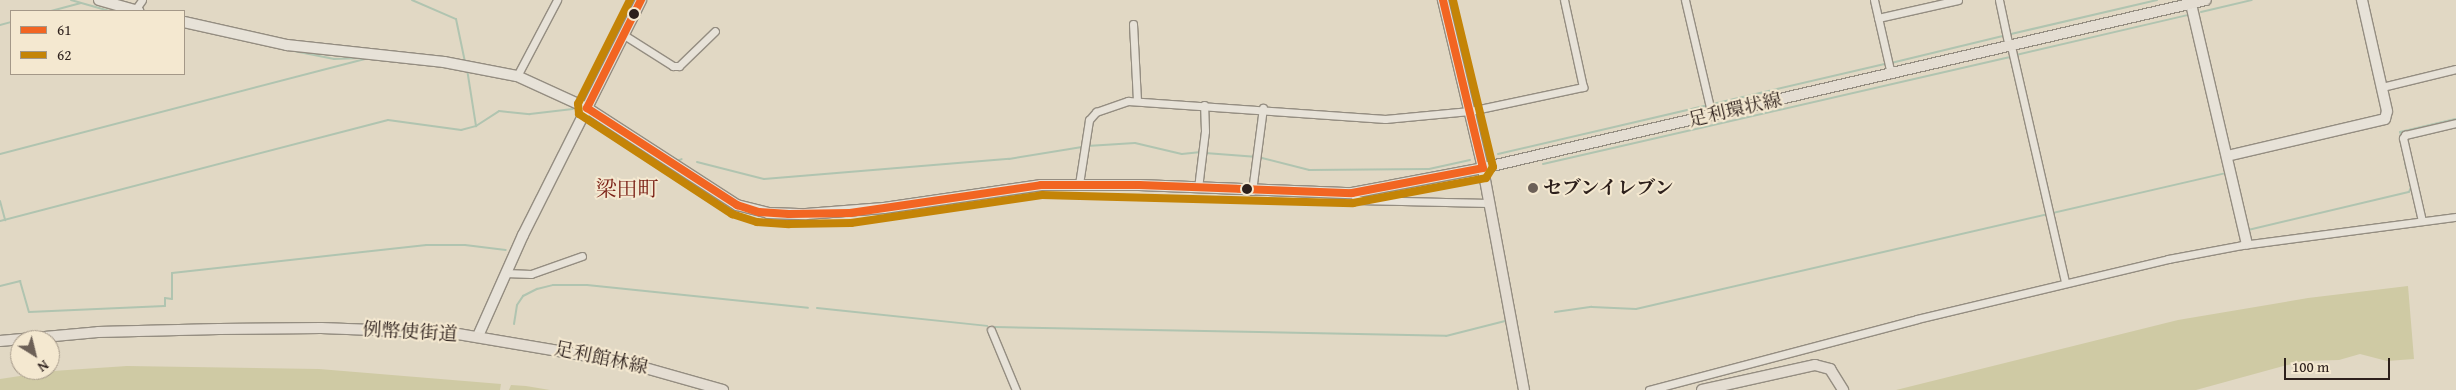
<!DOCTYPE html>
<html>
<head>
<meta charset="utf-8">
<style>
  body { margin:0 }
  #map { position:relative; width:2456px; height:390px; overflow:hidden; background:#e1d8c4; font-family:"Gentium Book Plus","Noto Serif JP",serif }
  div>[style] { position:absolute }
  .green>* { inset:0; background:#cfcaa4 }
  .stream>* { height:2px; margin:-1px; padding:0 1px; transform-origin:1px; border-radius:1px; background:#b0c4b0 }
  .roads { filter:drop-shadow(1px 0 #948d81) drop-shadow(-1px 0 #948d81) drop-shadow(0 1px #948d81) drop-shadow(0 -1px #948d81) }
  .street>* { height:7px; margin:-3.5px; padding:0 3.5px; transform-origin:3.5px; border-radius:3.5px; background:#e7e2d8 }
  .secondary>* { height:10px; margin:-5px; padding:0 5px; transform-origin:5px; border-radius:5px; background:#e7e2d8 }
  .primary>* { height:10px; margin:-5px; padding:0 5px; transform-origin:5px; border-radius:5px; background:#e4ddd2 }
  .bus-1>* { height:8px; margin:-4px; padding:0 4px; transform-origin:4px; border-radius:4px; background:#f26522 }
  .bus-2>* { height:8px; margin:-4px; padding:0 4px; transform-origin:4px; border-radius:4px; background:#c48407 }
  .dots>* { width:14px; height:14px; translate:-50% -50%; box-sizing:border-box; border:2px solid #f4e8d0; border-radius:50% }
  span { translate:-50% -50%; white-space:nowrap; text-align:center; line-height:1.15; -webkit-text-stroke:4px #f4e8d0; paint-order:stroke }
  .street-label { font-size:19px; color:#2d201c }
  .poi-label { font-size:19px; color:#2d201c; font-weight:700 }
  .left { translate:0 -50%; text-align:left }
  .quarter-label { font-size:21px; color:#7a1f14 }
  .legend { position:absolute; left:10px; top:10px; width:175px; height:65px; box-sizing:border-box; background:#f4e8d0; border:1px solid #a49888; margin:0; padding:6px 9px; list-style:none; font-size:15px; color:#2d201c }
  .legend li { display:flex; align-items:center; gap:10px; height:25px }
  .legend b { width:25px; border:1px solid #a49888 }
  .north { position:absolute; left:10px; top:330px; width:50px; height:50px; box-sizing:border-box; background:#f4e8d0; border:1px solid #a49888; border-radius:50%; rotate:144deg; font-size:14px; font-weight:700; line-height:20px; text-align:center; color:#2d201c }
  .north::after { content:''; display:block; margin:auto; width:18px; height:22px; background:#6c6057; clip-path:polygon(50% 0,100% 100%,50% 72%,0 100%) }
  .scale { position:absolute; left:2284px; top:358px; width:106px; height:22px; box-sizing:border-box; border:2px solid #2d201c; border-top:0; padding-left:6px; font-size:15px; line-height:18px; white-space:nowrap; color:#2d201c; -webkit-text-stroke:4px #f4e8d0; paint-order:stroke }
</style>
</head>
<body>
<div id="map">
  <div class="green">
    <i style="clip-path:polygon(2408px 286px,2414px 359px,2387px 361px,2360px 354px,2339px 360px,2302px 361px,2196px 390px,1896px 390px,2178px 320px,2308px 298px)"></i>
    <i style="clip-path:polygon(127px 366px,319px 369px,501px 384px,500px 390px,0 390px,0 379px,53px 371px)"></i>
    <i style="clip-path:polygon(511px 385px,526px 386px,550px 390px,509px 390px)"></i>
  </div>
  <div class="stream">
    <i style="left:71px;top:0;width:40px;rotate:16deg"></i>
    <i style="left:412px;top:0;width:48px;rotate:23.4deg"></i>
    <i style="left:456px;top:19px;width:44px;rotate:78.2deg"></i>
    <i style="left:51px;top:11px;width:31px;rotate:-15deg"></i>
    <i style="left:2201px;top:12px;width:52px;rotate:-13.2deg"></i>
    <i style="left:0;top:25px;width:11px;rotate:-15deg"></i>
    <i style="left:184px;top:27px;width:18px;rotate:13deg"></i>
    <i style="left:2011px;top:34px;width:150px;rotate:-13.1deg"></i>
    <i style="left:294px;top:51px;width:41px;rotate:11.3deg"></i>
    <i style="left:334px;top:59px;width:27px;rotate:-2deg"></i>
    <i style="left:2016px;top:55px;width:177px;rotate:-13.1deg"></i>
    <i style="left:1891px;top:63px;width:115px;rotate:-13.6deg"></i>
    <i style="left:467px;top:69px;width:58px;rotate:81deg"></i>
    <i style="left:1087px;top:146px;width:48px;rotate:-3.6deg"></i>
    <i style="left:1135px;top:143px;width:48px;rotate:13.2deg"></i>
    <i style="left:1182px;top:154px;width:19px;rotate:-6deg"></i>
    <i style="left:1205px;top:153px;width:53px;rotate:4.3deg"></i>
    <i style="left:1258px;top:157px;width:53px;rotate:14.3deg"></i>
    <i style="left:1309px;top:170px;width:120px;rotate:-0.5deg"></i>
    <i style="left:1429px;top:169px;width:42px;rotate:-12.4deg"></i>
    <i style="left:0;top:154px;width:381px;rotate:-14.6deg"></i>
    <i style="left:1498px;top:154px;width:398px;rotate:-13.1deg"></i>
    <i style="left:677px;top:161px;width:5px;rotate:-22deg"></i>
    <i style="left:697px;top:162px;width:69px;rotate:14.2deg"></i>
    <i style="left:764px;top:179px;width:246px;rotate:-4.7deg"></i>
    <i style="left:1009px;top:159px;width:74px;rotate:-9.3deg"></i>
    <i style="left:1543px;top:164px;width:478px;rotate:-12.9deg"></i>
    <i style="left:2406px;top:168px;width:36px;rotate:-99deg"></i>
    <i style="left:2400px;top:132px;width:57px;rotate:-13.1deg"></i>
    <i style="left:0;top:201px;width:20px;rotate:75deg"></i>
    <i style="left:0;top:221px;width:401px;rotate:-14.6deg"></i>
    <i style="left:388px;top:120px;width:74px;rotate:7.8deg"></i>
    <i style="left:461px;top:130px;width:16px;rotate:-15deg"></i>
    <i style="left:476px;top:126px;width:27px;rotate:-33deg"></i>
    <i style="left:499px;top:111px;width:31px;rotate:6deg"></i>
    <i style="left:530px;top:114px;width:43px;rotate:-6.6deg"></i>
    <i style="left:2248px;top:230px;width:165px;rotate:-13.3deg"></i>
    <i style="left:2409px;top:192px;width:5px;rotate:-68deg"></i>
    <i style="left:0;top:286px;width:21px;rotate:-14deg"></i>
    <i style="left:20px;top:281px;width:32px;rotate:74deg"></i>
    <i style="left:29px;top:312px;width:136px;rotate:-2.5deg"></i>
    <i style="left:165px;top:306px;width:8px;rotate:-90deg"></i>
    <i style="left:165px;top:298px;width:7px;rotate:8deg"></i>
    <i style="left:172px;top:299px;width:26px;rotate:-90deg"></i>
    <i style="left:172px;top:273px;width:256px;rotate:-6.3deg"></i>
    <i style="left:426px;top:245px;width:39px"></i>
    <i style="left:465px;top:245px;width:41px;rotate:7deg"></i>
    <i style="left:817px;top:308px;width:171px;rotate:6deg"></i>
    <i style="left:1555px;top:312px;width:37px;rotate:-8deg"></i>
    <i style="left:1592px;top:307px;width:44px;rotate:2.6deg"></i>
    <i style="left:1636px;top:309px;width:605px;rotate:-12.98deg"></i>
    <i style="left:514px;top:324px;width:19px;rotate:-81deg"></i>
    <i style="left:517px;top:305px;width:11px;rotate:-56deg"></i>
    <i style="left:523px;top:296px;width:16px;rotate:-27deg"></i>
    <i style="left:537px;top:289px;width:16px;rotate:-14deg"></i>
    <i style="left:553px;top:285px;width:34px"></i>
    <i style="left:587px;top:285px;width:222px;rotate:5.9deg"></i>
    <i style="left:995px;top:327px;width:451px;rotate:1.1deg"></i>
    <i style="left:1446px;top:336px;width:61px;rotate:-14.3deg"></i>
  </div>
  <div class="roads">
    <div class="street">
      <i style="left:1685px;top:0;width:119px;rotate:76.9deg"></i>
      <i style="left:1874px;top:0;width:76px;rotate:77.1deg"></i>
      <i style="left:1999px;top:0;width:48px;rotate:78deg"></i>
      <i style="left:135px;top:10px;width:12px;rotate:-55deg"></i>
      <i style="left:1878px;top:18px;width:82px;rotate:-12.7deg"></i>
      <i style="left:1133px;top:24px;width:76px;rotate:87deg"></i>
      <i style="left:624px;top:35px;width:58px;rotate:32.3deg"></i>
      <i style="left:673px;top:66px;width:6px"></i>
      <i style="left:679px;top:66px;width:50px;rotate:-44.2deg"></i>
      <i style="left:2011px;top:46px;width:242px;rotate:77.1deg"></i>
      <i style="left:517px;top:76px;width:86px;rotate:-62.2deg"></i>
      <i style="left:2382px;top:87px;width:76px;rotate:-13.7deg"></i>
      <i style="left:1079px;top:184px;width:65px;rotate:-81.1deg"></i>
      <i style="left:1089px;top:120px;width:11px;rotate:-49deg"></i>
      <i style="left:1096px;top:112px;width:34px;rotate:-19deg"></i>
      <i style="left:1128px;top:101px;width:258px;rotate:4deg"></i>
      <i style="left:1385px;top:119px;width:85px;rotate:-5.4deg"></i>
      <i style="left:1470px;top:111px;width:116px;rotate:-12deg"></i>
      <i style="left:1583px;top:87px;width:89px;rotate:-102.3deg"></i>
      <i style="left:1198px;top:188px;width:57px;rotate:-83deg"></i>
      <i style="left:1205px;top:131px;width:26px;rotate:-92deg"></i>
      <i style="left:1252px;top:191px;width:84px;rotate:-82.5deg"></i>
      <i style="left:1352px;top:193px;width:9px;rotate:49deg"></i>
      <i style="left:1358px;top:200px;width:131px;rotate:1.3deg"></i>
      <i style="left:2422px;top:221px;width:85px;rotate:-102.9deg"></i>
      <i style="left:2403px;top:138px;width:4px;rotate:-56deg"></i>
      <i style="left:2405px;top:135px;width:52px;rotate:-13.2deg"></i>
      <i style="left:505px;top:273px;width:26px;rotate:2deg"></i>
      <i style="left:531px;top:274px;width:54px;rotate:-19.4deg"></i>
      <i style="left:991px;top:330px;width:65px;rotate:67.4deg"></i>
      <i style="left:1649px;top:390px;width:277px;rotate:-14.8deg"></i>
      <i style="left:1917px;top:319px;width:258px;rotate:-13.4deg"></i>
      <i style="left:2168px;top:259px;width:75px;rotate:-10.7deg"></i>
      <i style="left:2242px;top:245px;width:216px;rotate:-7.5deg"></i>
    </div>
    <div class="secondary">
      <i style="left:99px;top:0;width:41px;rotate:15.8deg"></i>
      <i style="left:2191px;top:4px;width:246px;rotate:76.9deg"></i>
      <i style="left:184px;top:22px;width:106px;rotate:12.6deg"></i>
      <i style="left:287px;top:45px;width:158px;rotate:6.2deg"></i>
      <i style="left:444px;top:62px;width:74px;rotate:10.9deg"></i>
      <i style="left:517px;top:76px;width:77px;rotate:24.6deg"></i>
      <i style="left:587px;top:108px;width:179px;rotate:32.9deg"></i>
      <i style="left:737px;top:205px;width:32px;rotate:14deg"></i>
      <i style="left:768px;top:213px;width:38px;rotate:2deg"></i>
      <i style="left:806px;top:214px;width:78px;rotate:-4.4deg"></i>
      <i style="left:884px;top:208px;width:159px;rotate:-8.3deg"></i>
      <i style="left:1041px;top:185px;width:98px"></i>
      <i style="left:1139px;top:185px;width:213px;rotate:2.2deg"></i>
      <i style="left:1352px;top:193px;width:133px;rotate:-10.8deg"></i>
      <i style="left:1483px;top:168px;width:173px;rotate:-103.4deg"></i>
      <i style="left:2227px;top:156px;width:162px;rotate:-13.2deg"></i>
      <i style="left:2385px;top:119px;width:8px;rotate:-76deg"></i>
      <i style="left:2387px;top:111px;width:114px;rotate:-102.7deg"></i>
      <i style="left:478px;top:336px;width:111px;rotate:-66deg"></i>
      <i style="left:523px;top:235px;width:263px;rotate:-63.3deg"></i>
    </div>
    <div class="primary">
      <i style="left:0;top:341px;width:98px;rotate:-5.2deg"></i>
      <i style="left:98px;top:332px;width:121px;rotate:-1.4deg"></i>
      <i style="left:219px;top:329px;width:102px;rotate:-0.6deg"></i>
      <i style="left:321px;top:328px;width:131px;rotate:2.2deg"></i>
      <i style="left:452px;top:333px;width:174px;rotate:9.6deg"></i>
      <i style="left:624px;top:362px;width:103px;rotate:15.8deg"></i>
      <i style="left:1524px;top:390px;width:226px;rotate:-100.5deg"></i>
      <i style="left:1483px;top:168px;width:742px;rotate:-13.08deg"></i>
      <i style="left:1702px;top:390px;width:116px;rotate:-12.5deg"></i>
      <i style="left:1815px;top:365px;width:16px;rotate:15deg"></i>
      <i style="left:1830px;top:369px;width:25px;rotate:58deg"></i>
    </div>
  </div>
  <div class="bus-1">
    <i style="left:641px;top:0;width:121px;rotate:116.6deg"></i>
    <i style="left:587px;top:108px;width:179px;rotate:32.9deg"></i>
    <i style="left:737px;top:205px;width:23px;rotate:18deg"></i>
    <i style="left:759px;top:212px;width:30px;rotate:4deg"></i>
    <i style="left:789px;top:214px;width:61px;rotate:-0.9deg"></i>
    <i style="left:850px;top:213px;width:193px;rotate:-8.3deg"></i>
    <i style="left:1041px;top:185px;width:98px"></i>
    <i style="left:1139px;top:185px;width:213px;rotate:2.2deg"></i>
    <i style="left:1352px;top:193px;width:133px;rotate:-10.8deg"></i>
    <i style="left:1483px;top:168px;width:173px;rotate:-103.4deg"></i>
  </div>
  <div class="bus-2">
    <i style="left:630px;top:0;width:116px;rotate:116.6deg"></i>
    <i style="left:578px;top:104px;width:10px;rotate:84deg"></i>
    <i style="left:579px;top:114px;width:183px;rotate:33.2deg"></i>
    <i style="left:732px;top:214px;width:26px;rotate:18deg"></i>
    <i style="left:757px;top:222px;width:32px;rotate:4deg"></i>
    <i style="left:789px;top:224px;width:62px;rotate:-0.9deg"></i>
    <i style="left:851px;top:223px;width:193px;rotate:-8.3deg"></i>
    <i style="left:1042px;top:195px;width:311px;rotate:1.5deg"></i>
    <i style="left:1353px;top:203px;width:135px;rotate:-10.6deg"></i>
    <i style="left:1486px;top:178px;width:13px;rotate:-58deg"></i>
    <i style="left:1493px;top:167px;width:172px;rotate:-103.5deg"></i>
  </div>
  <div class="dots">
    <i style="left:634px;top:14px;background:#2d201c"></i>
    <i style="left:1533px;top:188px;background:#6c6057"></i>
    <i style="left:1247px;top:189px;background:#2d201c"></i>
  </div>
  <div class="street-label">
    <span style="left:1735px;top:110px;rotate:-13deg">足利環状線</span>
    <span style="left:410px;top:332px;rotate:3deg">例幣使街道</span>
    <span style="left:601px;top:358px;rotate:12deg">足利館林線</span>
  </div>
  <div class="poi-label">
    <span class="left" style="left:1543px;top:188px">セブンイレブン</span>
  </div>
  <div class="quarter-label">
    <span style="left:627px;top:189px">梁田町</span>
  </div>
  <ul class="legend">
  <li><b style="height:6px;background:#f26522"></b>61</li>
  <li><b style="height:6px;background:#c48407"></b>62</li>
  </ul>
  <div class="north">N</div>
  <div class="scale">100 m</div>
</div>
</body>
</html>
